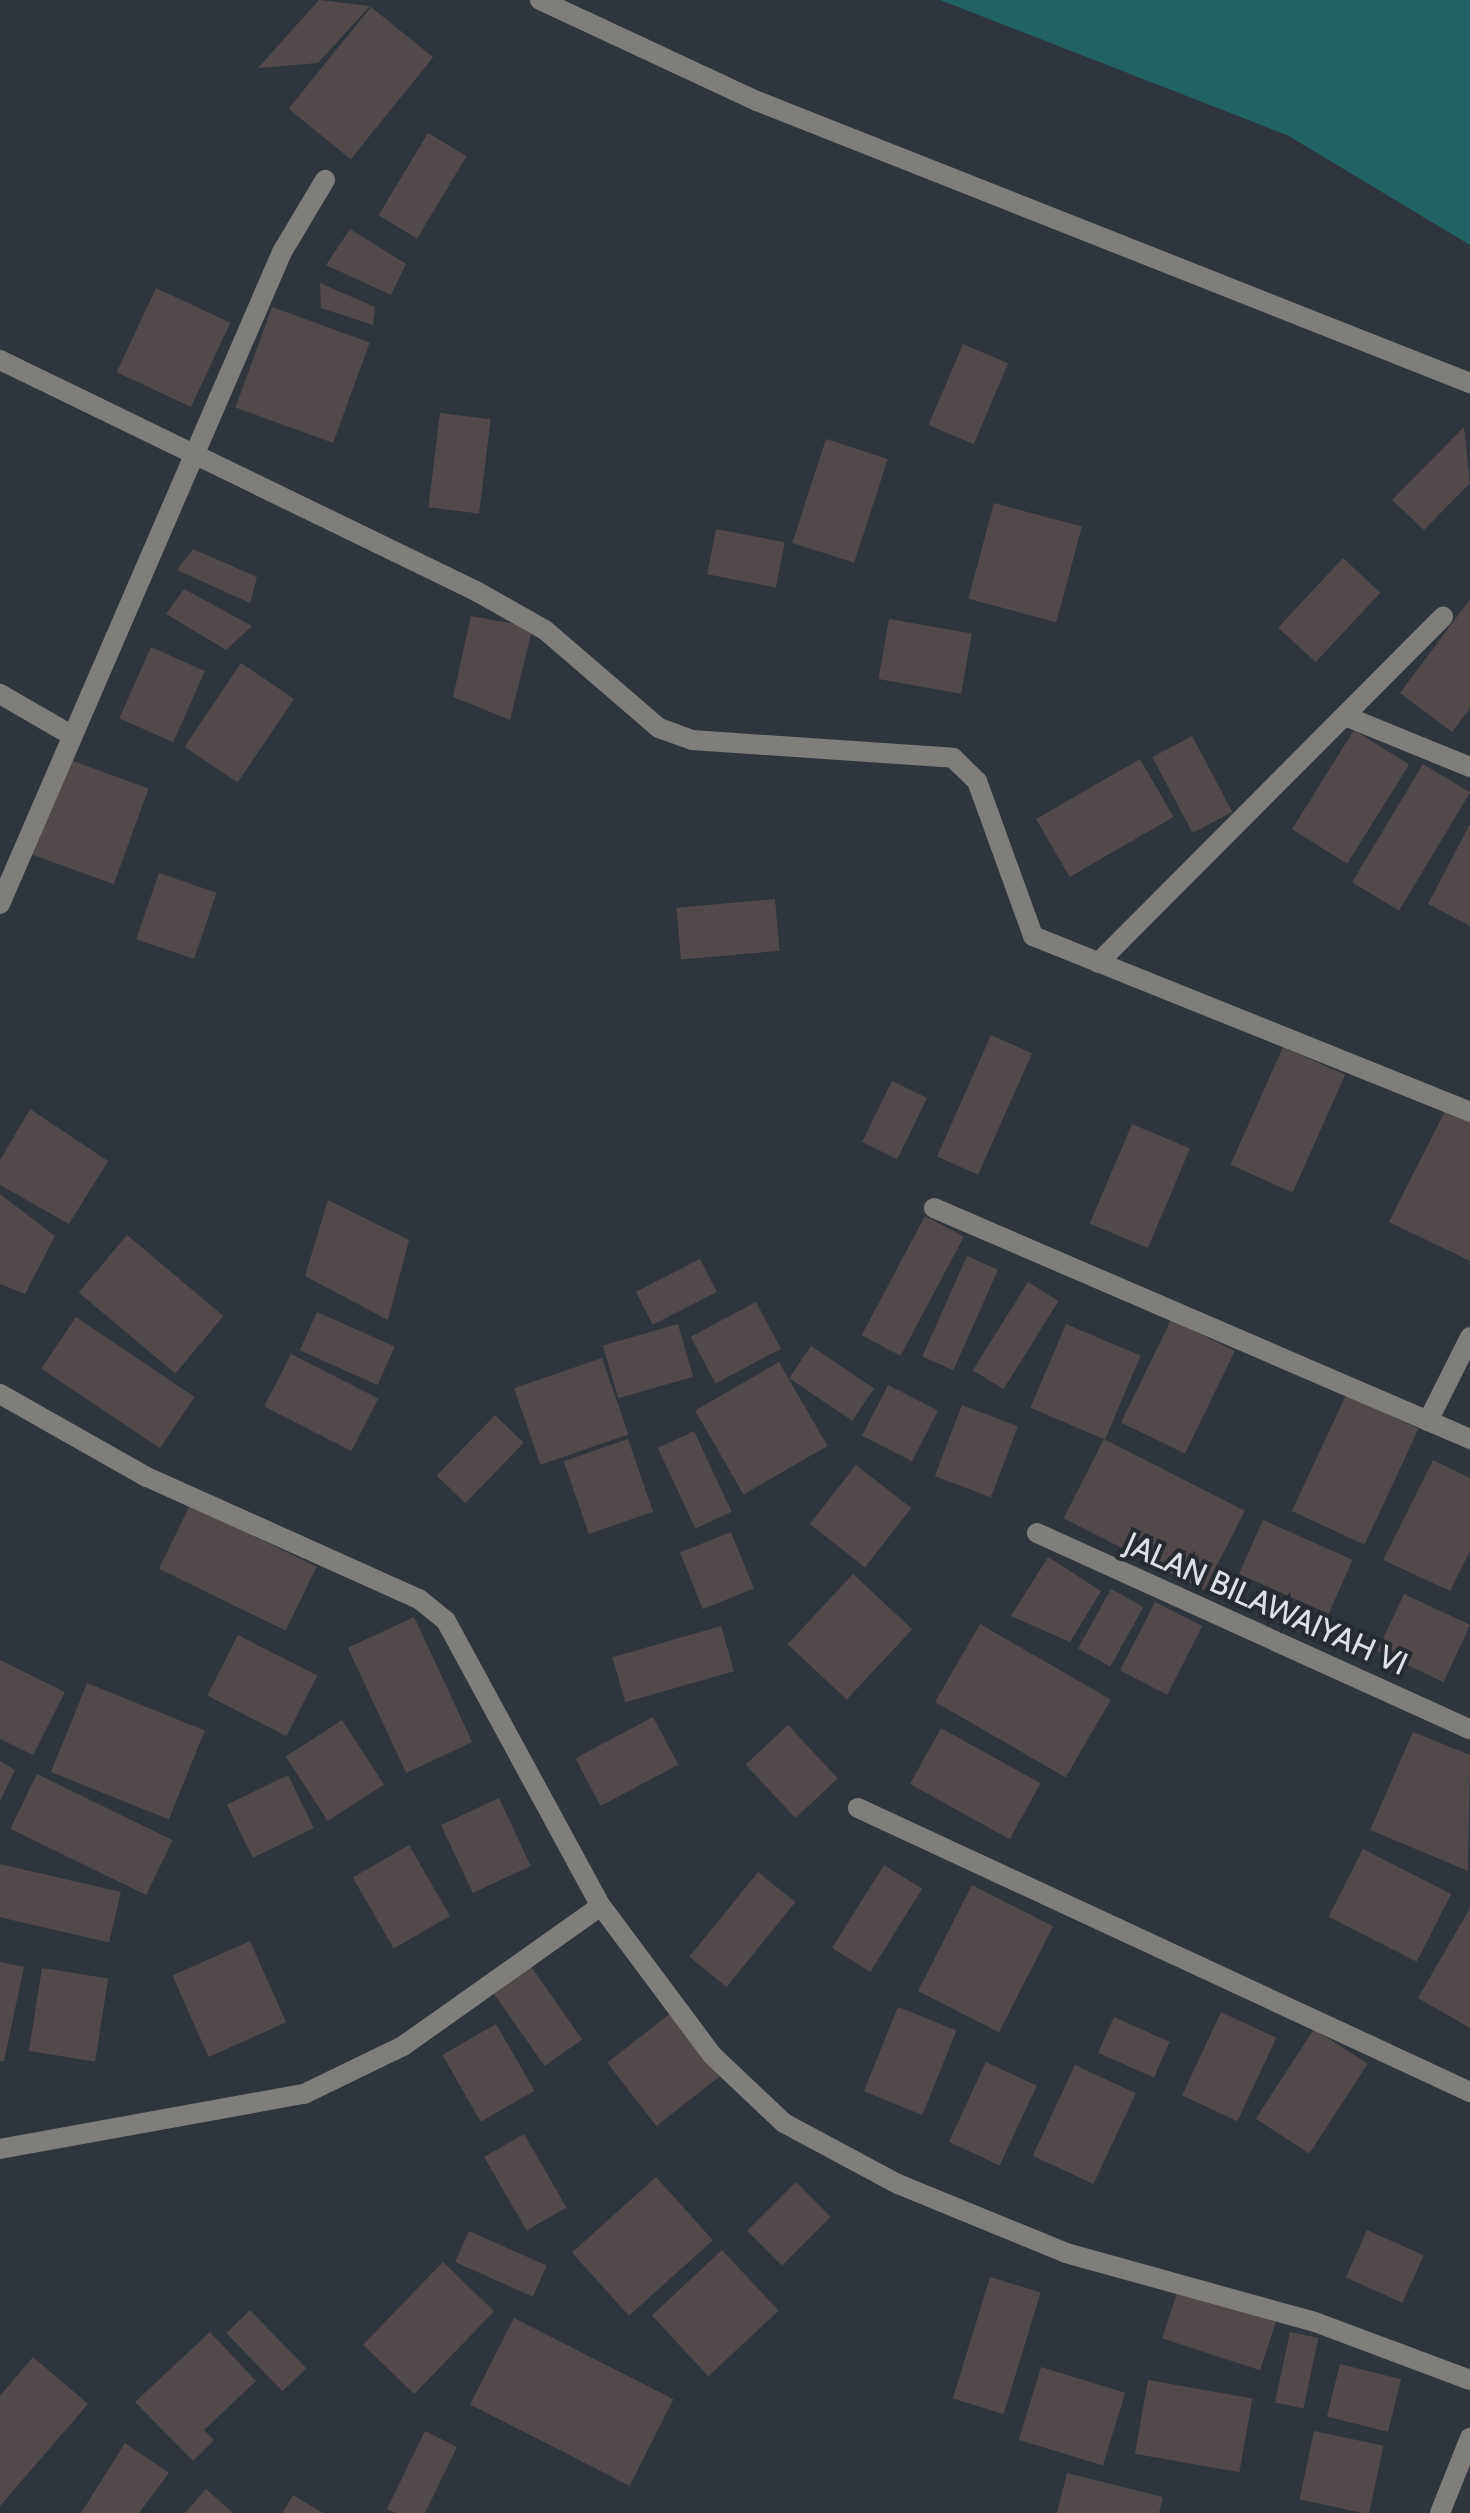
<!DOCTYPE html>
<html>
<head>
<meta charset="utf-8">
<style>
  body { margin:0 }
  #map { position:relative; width:1470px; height:2513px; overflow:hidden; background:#2f353c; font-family:Cabin,sans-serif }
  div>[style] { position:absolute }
  .water>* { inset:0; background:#216265 }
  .building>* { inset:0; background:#52494b; transform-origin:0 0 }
  .minor>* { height:20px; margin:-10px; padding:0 10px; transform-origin:10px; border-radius:10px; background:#7f7e7a }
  span { translate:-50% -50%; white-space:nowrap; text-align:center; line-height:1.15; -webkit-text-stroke:8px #262b31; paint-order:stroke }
  .street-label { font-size:32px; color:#dde0e5 }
</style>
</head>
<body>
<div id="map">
  <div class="water">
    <i style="clip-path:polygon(940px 0,1470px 0,1470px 245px,1287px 135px)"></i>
  </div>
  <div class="building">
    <i style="clip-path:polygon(319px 0,370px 6px,318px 63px,258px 68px)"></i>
    <i style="left:371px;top:7px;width:80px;height:131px;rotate:39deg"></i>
    <i style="left:428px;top:133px;width:45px;height:96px;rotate:31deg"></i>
    <i style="clip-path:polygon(350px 229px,406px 264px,391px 295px,326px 265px)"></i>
    <i style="clip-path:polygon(320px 283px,375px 307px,373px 325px,321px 308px)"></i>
    <i style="left:156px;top:288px;width:82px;height:93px;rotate:25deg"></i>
    <i style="left:272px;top:307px;width:104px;height:107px;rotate:20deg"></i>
    <i style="left:963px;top:344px;width:49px;height:88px;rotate:23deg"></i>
    <i style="left:440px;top:413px;width:51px;height:95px;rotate:7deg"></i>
    <i style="clip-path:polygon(1464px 427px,1470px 483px,1424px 530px,1392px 500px)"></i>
    <i style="left:826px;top:439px;width:65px;height:109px;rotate:18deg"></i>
    <i style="left:994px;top:503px;width:91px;height:99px;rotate:15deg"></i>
    <i style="left:716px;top:529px;width:70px;height:46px;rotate:11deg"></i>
    <i style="clip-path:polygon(193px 549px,257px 577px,250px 603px,177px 570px)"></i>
    <i style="left:1343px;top:558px;width:51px;height:95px;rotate:43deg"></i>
    <i style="clip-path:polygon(184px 589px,252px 626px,226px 650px,166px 614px)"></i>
    <i style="clip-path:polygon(1470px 599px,1470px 708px,1452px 732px,1400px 693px)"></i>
    <i style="clip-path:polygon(471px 616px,533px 627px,510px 720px,453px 697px)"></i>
    <i style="left:889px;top:619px;width:84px;height:61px;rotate:10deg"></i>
    <i style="left:151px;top:647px;width:59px;height:78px;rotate:24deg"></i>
    <i style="left:241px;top:663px;width:64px;height:101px;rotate:34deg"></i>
    <i style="left:1354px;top:730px;width:65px;height:117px;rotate:32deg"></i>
    <i style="left:1192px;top:736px;width:86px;height:45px;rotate:62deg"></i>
    <i style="left:65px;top:758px;width:89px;height:102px;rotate:20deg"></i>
    <i style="left:1140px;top:759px;width:67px;height:120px;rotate:60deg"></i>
    <i style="left:1423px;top:764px;width:55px;height:138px;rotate:31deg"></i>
    <i style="clip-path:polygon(1470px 824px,1470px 926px,1428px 904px)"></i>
    <i style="left:159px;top:873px;width:61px;height:70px;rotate:19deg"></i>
    <i style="left:775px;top:899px;width:52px;height:99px;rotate:85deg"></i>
    <i style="left:991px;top:1035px;width:45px;height:133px;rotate:24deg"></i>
    <i style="left:1283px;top:1047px;width:68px;height:129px;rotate:24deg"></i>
    <i style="left:892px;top:1081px;width:39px;height:68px;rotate:26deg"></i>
    <i style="clip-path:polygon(1447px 1107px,1470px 1118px,1470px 1261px,1389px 1222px)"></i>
    <i style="clip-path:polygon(30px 1109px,108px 1161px,69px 1224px,0 1185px,0 1160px)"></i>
    <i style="left:1132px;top:1124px;width:63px;height:108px;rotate:23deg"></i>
    <i style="clip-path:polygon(0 1194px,55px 1236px,25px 1294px,0 1284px)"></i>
    <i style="clip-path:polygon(328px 1200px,409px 1240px,388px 1320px,305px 1276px)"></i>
    <i style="left:925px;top:1216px;width:44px;height:135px;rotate:28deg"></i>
    <i style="left:127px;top:1235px;width:126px;height:75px;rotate:40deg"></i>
    <i style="left:967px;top:1256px;width:34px;height:110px;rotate:24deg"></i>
    <i style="left:700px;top:1259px;width:37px;height:72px;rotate:63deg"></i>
    <i style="left:1028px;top:1282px;width:36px;height:104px;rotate:32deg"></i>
    <i style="left:756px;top:1302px;width:53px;height:74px;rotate:62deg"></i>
    <i style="left:317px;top:1312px;width:85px;height:42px;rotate:24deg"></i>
    <i style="left:76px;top:1317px;width:143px;height:62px;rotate:34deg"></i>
    <i style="left:1171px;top:1320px;width:71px;height:114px;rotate:26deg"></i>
    <i style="left:678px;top:1324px;width:55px;height:78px;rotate:74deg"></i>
    <i style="left:1066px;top:1324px;width:81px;height:91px;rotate:23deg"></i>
    <i style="left:811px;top:1346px;width:76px;height:39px;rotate:34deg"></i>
    <i style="left:291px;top:1354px;width:98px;height:59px;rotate:27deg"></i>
    <i style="left:602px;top:1358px;width:81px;height:93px;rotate:71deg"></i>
    <i style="left:779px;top:1362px;width:97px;height:97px;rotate:60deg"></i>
    <i style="left:888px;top:1385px;width:56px;height:57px;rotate:27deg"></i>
    <i style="left:1346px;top:1395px;width:80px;height:128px;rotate:25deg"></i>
    <i style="left:962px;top:1405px;width:60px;height:76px;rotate:21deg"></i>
    <i style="left:495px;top:1415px;width:40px;height:84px;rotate:44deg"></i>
    <i style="left:694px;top:1431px;width:89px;height:40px;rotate:65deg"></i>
    <i style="left:628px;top:1439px;width:77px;height:68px;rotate:71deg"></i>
    <i style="left:1104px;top:1439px;width:158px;height:89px;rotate:27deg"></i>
    <i style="clip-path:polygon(1433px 1460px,1470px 1478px,1470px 1551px,1450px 1591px,1383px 1560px)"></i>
    <i style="left:856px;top:1465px;width:70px;height:75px;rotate:38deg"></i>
    <i style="left:190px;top:1505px;width:141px;height:71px;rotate:26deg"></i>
    <i style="left:1263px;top:1520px;width:98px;height:59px;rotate:24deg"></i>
    <i style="left:731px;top:1532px;width:61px;height:55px;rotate:68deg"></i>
    <i style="clip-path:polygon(1048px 1557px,1101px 1591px,1070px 1642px,1011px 1616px)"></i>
    <i style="left:853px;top:1574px;width:81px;height:96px;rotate:43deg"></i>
    <i style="left:1111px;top:1589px;width:37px;height:68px;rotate:29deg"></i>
    <i style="left:1404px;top:1594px;width:73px;height:63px;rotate:25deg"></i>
    <i style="left:1155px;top:1602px;width:53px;height:77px;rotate:27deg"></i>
    <i style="left:414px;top:1617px;width:138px;height:73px;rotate:65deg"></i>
    <i style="left:980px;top:1624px;width:151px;height:90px;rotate:30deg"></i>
    <i style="left:721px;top:1626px;width:47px;height:113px;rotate:74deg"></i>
    <i style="left:238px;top:1635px;width:89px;height:68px;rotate:27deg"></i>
    <i style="clip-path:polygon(0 1660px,65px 1692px,33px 1755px,0 1739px)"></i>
    <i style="left:87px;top:1683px;width:127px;height:96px;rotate:22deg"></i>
    <i style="left:653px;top:1717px;width:54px;height:88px;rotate:62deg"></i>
    <i style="left:342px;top:1720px;width:77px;height:67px;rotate:57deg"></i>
    <i style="left:788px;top:1725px;width:73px;height:58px;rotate:47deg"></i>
    <i style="left:941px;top:1728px;width:114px;height:64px;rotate:29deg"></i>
    <i style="clip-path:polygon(1413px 1732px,1470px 1755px,1468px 1871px,1370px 1830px)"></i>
    <i style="clip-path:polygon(0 1761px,15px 1770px,0 1801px)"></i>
    <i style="left:37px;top:1774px;width:151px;height:61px;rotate:26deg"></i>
    <i style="left:288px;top:1775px;width:59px;height:68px;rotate:64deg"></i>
    <i style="left:499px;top:1798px;width:75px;height:64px;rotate:65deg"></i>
    <i style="left:409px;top:1845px;width:82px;height:65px;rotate:60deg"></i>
    <i style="left:1363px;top:1849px;width:99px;height:76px;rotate:27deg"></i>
    <i style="left:0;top:1864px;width:124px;height:52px;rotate:13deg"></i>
    <i style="left:884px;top:1865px;width:45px;height:98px;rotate:32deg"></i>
    <i style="left:758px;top:1872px;width:48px;height:109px;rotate:39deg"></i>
    <i style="left:972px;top:1885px;width:91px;height:119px;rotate:27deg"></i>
    <i style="clip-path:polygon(1470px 1908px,1470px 2028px,1418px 1998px)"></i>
    <i style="left:250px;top:1941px;width:89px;height:85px;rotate:66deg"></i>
    <i style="clip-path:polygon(0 1962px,24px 1967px,4px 2061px,0 2061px)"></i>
    <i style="left:530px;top:1965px;width:91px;height:46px;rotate:55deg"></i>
    <i style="left:42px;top:1968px;width:67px;height:84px;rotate:9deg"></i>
    <i style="left:898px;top:2007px;width:63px;height:91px;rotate:22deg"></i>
    <i style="left:1221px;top:2012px;width:61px;height:92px;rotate:25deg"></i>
    <i style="left:671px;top:2013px;width:80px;height:81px;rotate:52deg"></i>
    <i style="left:1114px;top:2017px;width:61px;height:39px;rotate:24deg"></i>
    <i style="left:496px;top:2024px;width:77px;height:62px;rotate:60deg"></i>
    <i style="left:1314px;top:2029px;width:64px;height:107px;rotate:33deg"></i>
    <i style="left:986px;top:2062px;width:56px;height:88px;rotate:25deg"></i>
    <i style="left:1075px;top:2065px;width:67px;height:100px;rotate:25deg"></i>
    <i style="left:524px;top:2134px;width:85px;height:46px;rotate:60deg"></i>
    <i style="left:656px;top:2177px;width:85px;height:113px;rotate:48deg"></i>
    <i style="left:796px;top:2182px;width:49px;height:69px;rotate:45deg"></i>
    <i style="left:1367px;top:2230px;width:62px;height:52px;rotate:24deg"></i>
    <i style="left:469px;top:2231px;width:85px;height:34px;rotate:24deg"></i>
    <i style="left:722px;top:2250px;width:83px;height:96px;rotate:47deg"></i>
    <i style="left:443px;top:2262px;width:71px;height:115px;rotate:44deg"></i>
    <i style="left:990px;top:2277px;width:53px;height:127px;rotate:17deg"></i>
    <i style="left:1178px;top:2290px;width:103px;height:51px;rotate:18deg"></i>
    <i style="left:250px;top:2310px;width:81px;height:33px;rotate:46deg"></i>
    <i style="left:514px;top:2318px;width:179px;height:97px;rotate:27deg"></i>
    <i style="clip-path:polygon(210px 2332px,256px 2381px,204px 2430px,214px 2440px,193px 2461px,135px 2402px)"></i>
    <i style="left:1290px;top:2332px;width:29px;height:72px;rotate:12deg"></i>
    <i style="clip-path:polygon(33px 2357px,88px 2404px,0 2506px,0 2396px)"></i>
    <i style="left:1340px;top:2364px;width:63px;height:54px;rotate:14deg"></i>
    <i style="left:1041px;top:2367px;width:88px;height:76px;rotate:17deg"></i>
    <i style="left:1148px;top:2380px;width:106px;height:75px;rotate:10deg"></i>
    <i style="clip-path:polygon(425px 2431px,457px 2447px,425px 2513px,396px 2513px,387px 2509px)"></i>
    <i style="left:1314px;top:2431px;width:71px;height:70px;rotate:12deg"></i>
    <i style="clip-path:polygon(125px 2443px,169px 2473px,139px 2513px,81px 2513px)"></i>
    <i style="clip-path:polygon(1067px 2473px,1163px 2497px,1159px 2513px,1057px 2513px)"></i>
    <i style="clip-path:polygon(206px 2489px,233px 2513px,185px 2513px)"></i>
    <i style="clip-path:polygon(293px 2495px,323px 2513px,282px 2513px)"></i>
  </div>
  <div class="minor">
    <i style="left:540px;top:0;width:239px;rotate:25deg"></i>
    <i style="left:757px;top:101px;width:767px;rotate:21.58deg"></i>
    <i style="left:0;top:360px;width:529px;rotate:25.89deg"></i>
    <i style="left:476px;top:591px;width:79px;rotate:29.5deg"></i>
    <i style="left:545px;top:630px;width:150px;rotate:40.7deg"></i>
    <i style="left:659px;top:728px;width:35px;rotate:20deg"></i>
    <i style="left:692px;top:740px;width:262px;rotate:3.9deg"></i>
    <i style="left:953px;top:758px;width:33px;rotate:44deg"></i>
    <i style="left:977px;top:781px;width:165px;rotate:70.1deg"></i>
    <i style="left:1033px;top:936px;width:471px;rotate:21.9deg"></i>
    <i style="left:0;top:694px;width:82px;rotate:30deg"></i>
    <i style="left:1345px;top:716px;width:135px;rotate:22.2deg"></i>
    <i style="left:0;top:904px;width:710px;rotate:-66.61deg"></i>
    <i style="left:282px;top:252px;width:84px;rotate:-59.2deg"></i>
    <i style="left:1098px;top:963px;width:489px;rotate:-45.1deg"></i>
    <i style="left:934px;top:1208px;width:584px;rotate:23.31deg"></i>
    <i style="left:0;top:1394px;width:169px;rotate:29.5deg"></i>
    <i style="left:147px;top:1477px;width:298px;rotate:24.2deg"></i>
    <i style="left:419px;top:1599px;width:35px;rotate:39deg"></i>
    <i style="left:446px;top:1621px;width:324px;rotate:61.5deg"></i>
    <i style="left:601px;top:1906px;width:186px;rotate:53.3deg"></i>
    <i style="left:712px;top:2055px;width:99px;rotate:43.4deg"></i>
    <i style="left:784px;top:2123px;width:129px;rotate:28.2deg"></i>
    <i style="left:898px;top:2184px;width:182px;rotate:22.3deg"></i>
    <i style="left:1066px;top:2253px;width:258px;rotate:15.5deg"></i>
    <i style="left:1315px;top:2322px;width:165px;rotate:20.5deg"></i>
    <i style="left:1428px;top:1421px;width:94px;rotate:-63.4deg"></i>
    <i style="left:1037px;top:1533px;width:475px;rotate:24.4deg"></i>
    <i style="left:858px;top:1808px;width:675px;rotate:24.89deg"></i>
    <i style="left:0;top:2149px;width:309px;rotate:-10.3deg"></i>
    <i style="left:304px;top:2094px;width:110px;rotate:-25.9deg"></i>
    <i style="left:403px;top:2046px;width:242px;rotate:-35.3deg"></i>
    <i style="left:1440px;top:2513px;width:81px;rotate:-68.2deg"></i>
  </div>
  <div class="street-label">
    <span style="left:1266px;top:1604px;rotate:24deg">JALAN BILAWAIYAH VI</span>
  </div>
</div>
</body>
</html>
